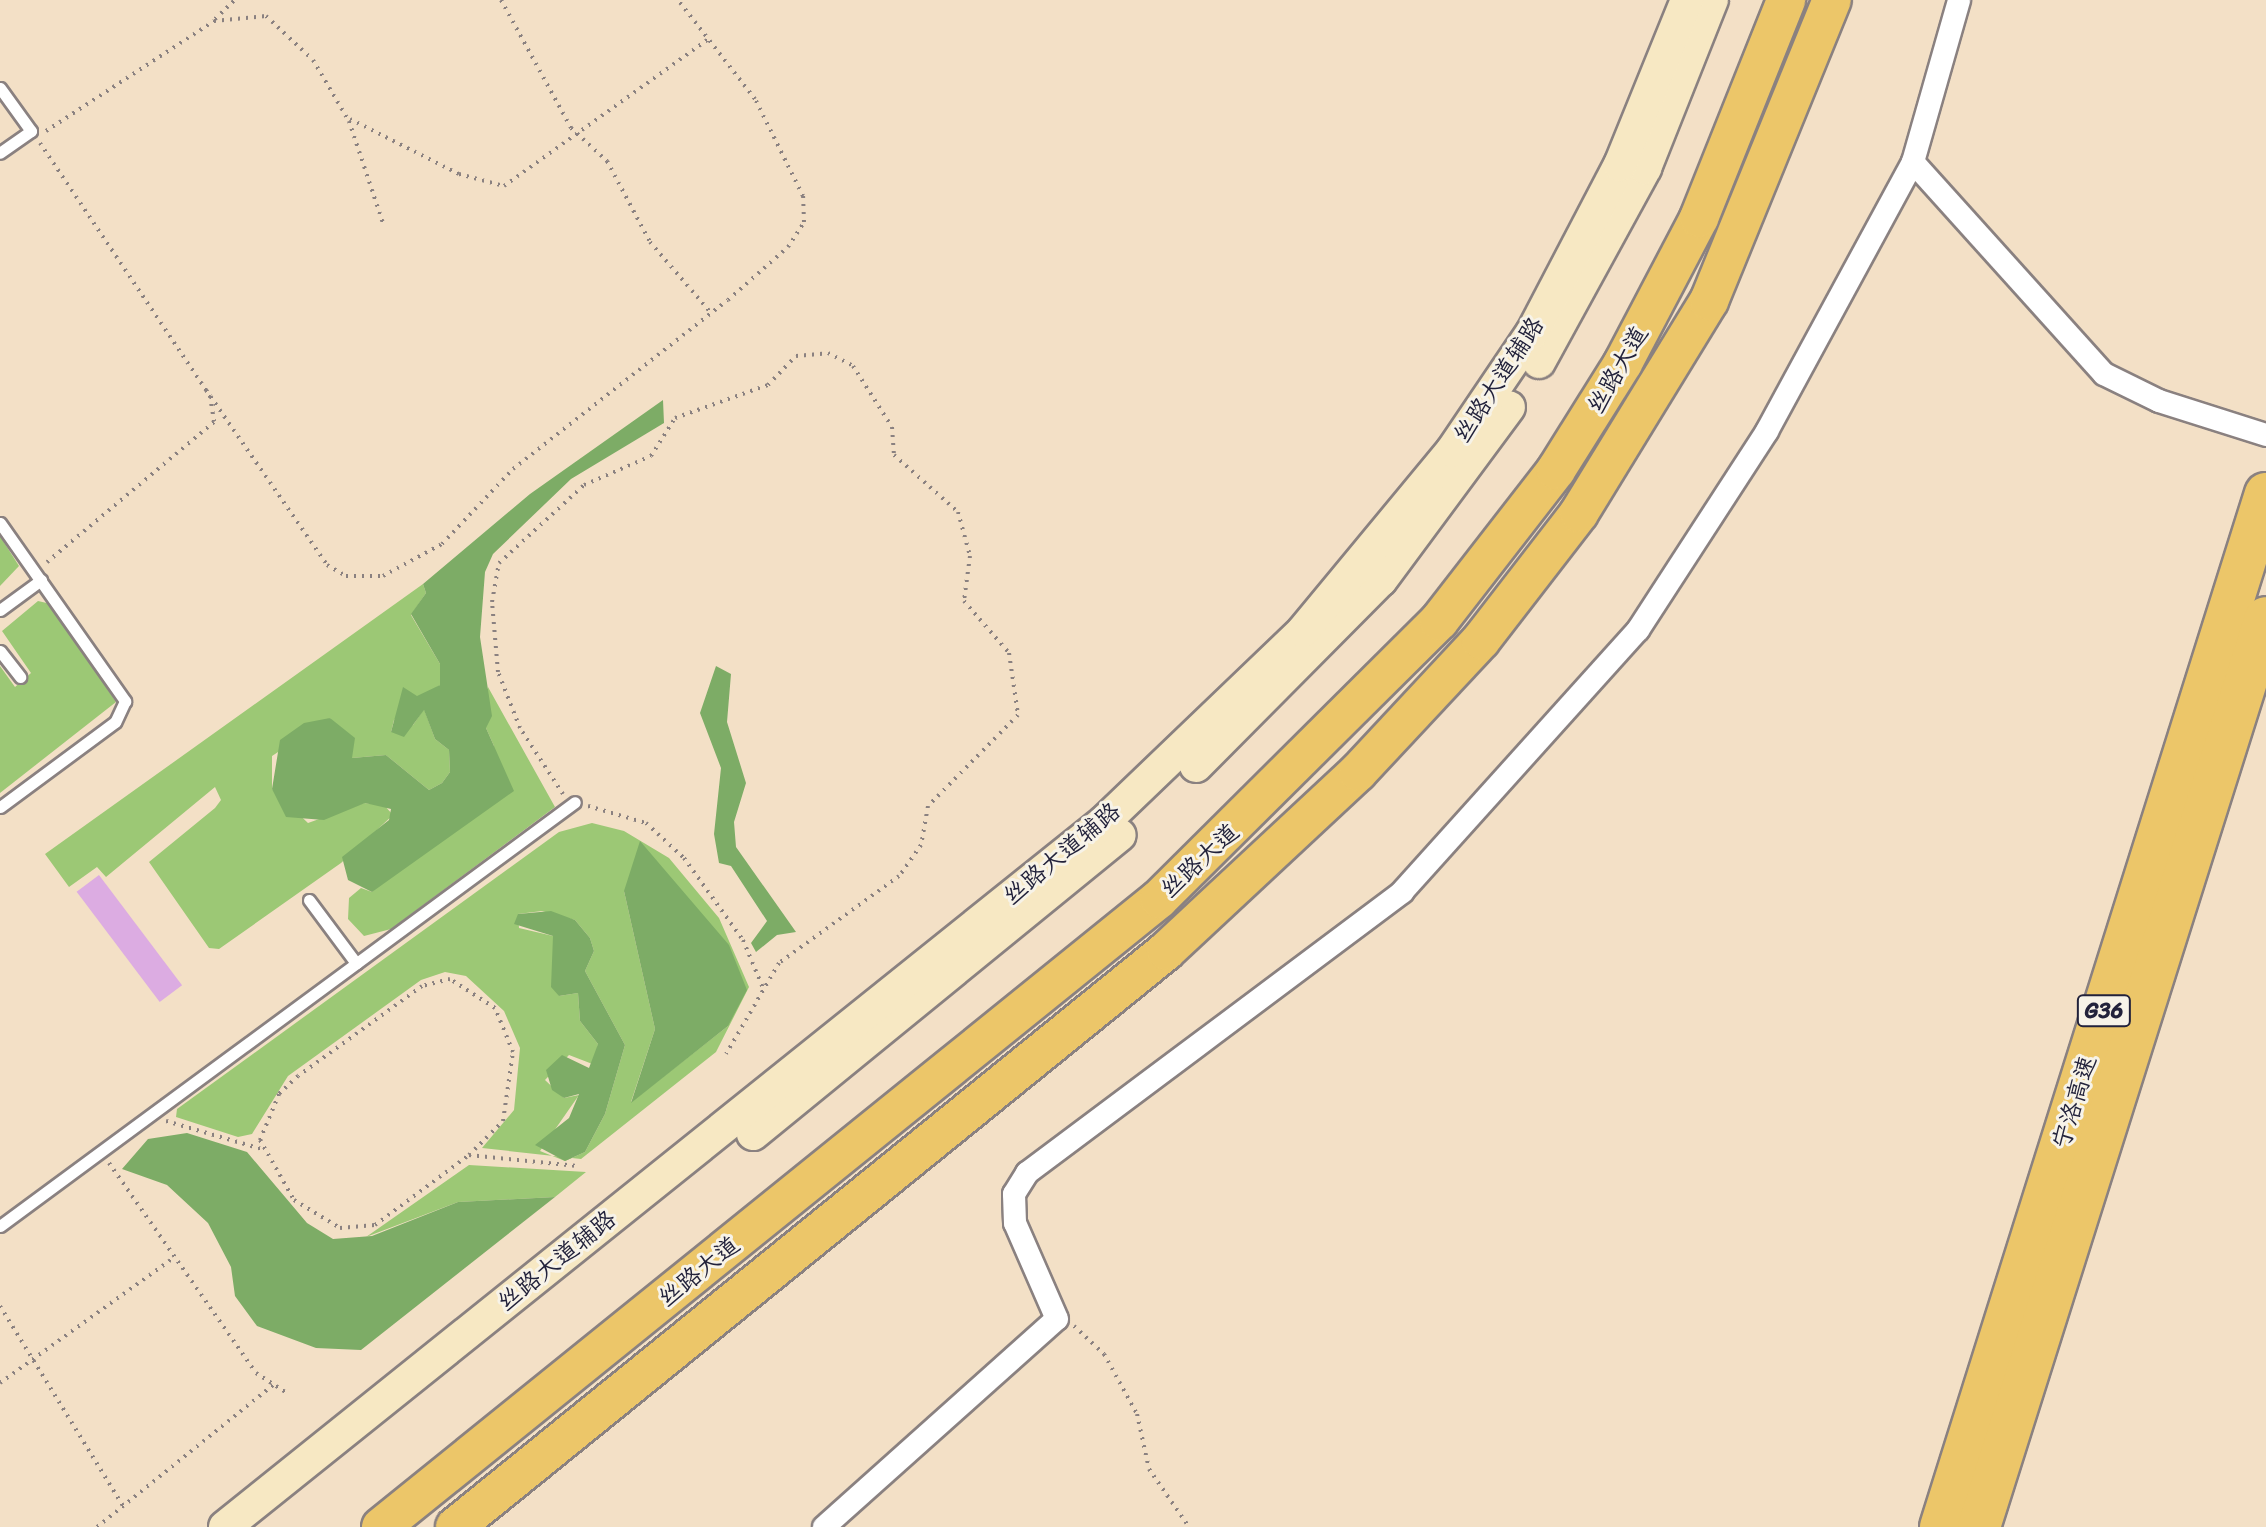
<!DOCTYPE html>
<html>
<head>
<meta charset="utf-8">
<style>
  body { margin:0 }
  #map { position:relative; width:2266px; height:1527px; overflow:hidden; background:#f3e0c6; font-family:Sriracha,"LXGW WenKai TC",sans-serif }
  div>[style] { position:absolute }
  .green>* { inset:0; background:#9cc875 }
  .forest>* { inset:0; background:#7dac66 }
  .building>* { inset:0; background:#dcace2; transform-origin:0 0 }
  .path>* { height:4px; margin-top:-2px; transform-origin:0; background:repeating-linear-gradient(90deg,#8a8180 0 2px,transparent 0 8px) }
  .roads { filter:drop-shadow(2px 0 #8a8180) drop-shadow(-2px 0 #8a8180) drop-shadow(0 2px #8a8180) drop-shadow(0 -2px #8a8180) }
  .service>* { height:11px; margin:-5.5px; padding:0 5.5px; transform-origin:5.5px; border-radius:5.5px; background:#fff }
  .minor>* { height:22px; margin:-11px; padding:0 11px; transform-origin:11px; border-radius:11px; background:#fff }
  .secondary>* { height:32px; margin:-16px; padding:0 16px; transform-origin:16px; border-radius:16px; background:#f7e8c3 }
  .trunk>* { height:38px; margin:-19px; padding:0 19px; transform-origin:19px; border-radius:19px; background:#ecc669 }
  .motorway>* { height:42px; margin:-21px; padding:0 21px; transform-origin:21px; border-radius:21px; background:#ecc669 }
  span { translate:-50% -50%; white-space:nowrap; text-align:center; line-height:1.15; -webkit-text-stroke:6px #f7f3e8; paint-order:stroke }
  .shield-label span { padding:2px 6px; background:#f7f3e8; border:2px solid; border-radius:6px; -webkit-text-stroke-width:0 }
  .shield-label { font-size:22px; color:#22223b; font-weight:700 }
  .street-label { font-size:24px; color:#22223b }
</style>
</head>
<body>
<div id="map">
  <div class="green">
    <i style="clip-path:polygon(0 536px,19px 566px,0 586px)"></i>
    <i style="clip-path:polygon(423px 584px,426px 593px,411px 615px,440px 664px,440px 685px,394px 720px,391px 732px,413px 725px,424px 709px,435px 739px,449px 750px,450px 772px,442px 783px,429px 790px,386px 755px,352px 758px,330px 718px,272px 756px,272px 789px,308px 823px,364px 803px,384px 805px,393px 815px,341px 863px,219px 949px,209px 948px,149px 862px,215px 808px,221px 800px,215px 787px,106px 877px,97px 867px,69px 887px,45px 854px)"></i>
    <i style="clip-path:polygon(38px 601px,51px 604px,116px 702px,0 793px,0 666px,15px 687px,31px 673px,2px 631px)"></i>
    <i style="clip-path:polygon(488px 687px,555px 807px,391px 929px,364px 936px,348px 919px,349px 898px,361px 888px,372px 892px,494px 746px,486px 728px)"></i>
    <i style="clip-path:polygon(evenodd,592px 823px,624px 831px,669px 858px,719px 918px,749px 987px,716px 1052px,581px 1159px,482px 1148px,514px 1110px,520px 1048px,504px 1011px,466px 976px,445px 972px,421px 980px,288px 1076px,252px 1134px,238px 1137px,176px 1117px,177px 1109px,559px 832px,592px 823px,624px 891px,728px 1026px,631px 1102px,655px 1029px,624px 891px,592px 823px,542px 911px,575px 920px,590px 938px,594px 951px,585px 971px,625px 1045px,605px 1114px,585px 1152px,565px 1161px,540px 1151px,579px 1095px,564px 1098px,545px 1080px,569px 1055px,595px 1065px,598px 1044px,580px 1021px,578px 993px,559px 996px,553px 936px,519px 928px,518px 914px,542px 911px)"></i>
    <i style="clip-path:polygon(469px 1165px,586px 1172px,555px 1197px,458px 1202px,366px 1237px)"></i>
  </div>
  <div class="forest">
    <i style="clip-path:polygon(663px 400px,664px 423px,571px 479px,493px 554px,485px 572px,480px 637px,492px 716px,486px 728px,514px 791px,372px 892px,348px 880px,342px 857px,389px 820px,391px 809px,365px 803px,324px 820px,286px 817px,272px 789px,280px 740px,304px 723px,330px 718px,355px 738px,352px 758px,386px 755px,429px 790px,442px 783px,450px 772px,449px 750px,435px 739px,424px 710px,404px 737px,391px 732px,403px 687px,417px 696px,440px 685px,440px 664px,411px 614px,426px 593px,423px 584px,530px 494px)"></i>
    <i style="clip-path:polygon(716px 666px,731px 674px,727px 722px,746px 783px,734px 822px,736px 847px,796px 932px,777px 935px,756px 952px,751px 943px,767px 921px,731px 866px,719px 863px,714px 834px,721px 768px,700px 713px)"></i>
    <i style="clip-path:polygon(640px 841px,729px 945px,747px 990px,728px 1026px,631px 1103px,655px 1029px,624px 891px)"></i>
    <i style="clip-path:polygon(551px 911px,575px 920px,590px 938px,594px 951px,585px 971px,625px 1045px,605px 1114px,585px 1152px,565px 1161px,535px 1145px,569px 1118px,579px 1094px,564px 1098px,552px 1090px,546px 1070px,562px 1055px,589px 1068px,598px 1044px,580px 1021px,578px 993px,559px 996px,551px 987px,553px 936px,514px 924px,518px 914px)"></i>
    <i style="clip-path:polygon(187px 1133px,247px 1152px,307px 1223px,333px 1239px,372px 1236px,458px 1202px,555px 1197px,361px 1350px,316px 1348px,257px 1326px,235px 1296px,231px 1267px,208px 1223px,167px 1185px,122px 1169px,148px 1139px)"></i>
  </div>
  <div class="building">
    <i style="left:99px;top:875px;width:138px;height:28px;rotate:53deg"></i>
  </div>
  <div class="path">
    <i style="left:501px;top:0;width:146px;rotate:61.3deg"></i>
    <i style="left:571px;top:128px;width:49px;rotate:42.5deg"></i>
    <i style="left:607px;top:161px;width:92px;rotate:62deg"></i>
    <i style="left:650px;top:242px;width:94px;rotate:49.3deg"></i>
    <i style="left:215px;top:19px;width:28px;rotate:-44deg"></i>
    <i style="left:350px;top:119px;width:122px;rotate:26.8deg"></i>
    <i style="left:459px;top:174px;width:47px;rotate:14.9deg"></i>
    <i style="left:504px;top:186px;width:255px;rotate:-35.7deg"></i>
    <i style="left:46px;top:131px;width:201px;rotate:-33.2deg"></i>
    <i style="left:214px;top:21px;width:52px;rotate:-5.5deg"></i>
    <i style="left:266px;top:16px;width:64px;rotate:43.1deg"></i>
    <i style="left:313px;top:60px;width:71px;rotate:59.5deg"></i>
    <i style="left:349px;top:121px;width:111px;rotate:71.6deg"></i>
    <i style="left:40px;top:143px;width:305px;rotate:56.1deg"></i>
    <i style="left:210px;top:396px;width:26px;rotate:81deg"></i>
    <i style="left:214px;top:422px;width:218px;rotate:140deg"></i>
    <i style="left:206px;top:390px;width:213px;rotate:55.3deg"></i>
    <i style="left:327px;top:565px;width:22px;rotate:30deg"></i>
    <i style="left:346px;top:576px;width:37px"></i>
    <i style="left:383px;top:576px;width:67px;rotate:-28.5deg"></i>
    <i style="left:442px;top:544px;width:103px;rotate:-46.6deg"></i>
    <i style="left:513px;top:469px;width:273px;rotate:-38.2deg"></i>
    <i style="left:728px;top:300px;width:80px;rotate:-41.5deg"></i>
    <i style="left:788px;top:247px;width:30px;rotate:-57deg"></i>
    <i style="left:804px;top:222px;width:26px;rotate:-92deg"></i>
    <i style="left:803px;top:196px;width:108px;rotate:-116.3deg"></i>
    <i style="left:755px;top:99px;width:125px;rotate:-127.9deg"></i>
    <i style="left:563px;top:794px;width:79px;rotate:-123.1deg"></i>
    <i style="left:520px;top:728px;width:60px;rotate:-111.4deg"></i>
    <i style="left:498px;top:672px;width:70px;rotate:-94.9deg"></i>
    <i style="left:492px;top:602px;width:40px;rotate:-80deg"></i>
    <i style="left:499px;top:563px;width:115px;rotate:-42.5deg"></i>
    <i style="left:584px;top:485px;width:73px;rotate:-23.4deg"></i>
    <i style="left:651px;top:456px;width:45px;rotate:-57.7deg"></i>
    <i style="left:675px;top:418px;width:99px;rotate:-19.5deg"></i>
    <i style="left:768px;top:385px;width:40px;rotate:-46deg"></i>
    <i style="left:796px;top:356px;width:32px;rotate:-5deg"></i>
    <i style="left:828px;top:353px;width:28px;rotate:27deg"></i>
    <i style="left:853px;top:366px;width:72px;rotate:57.4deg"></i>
    <i style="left:892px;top:427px;width:28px;rotate:86deg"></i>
    <i style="left:894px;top:455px;width:86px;rotate:41.7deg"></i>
    <i style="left:958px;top:512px;width:46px;rotate:74.7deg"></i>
    <i style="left:970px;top:556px;width:45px;rotate:97.6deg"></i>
    <i style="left:964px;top:601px;width:69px;rotate:49.1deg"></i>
    <i style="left:1009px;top:653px;width:63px;rotate:81.7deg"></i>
    <i style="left:1018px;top:715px;width:128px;rotate:134.7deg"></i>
    <i style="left:928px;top:806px;width:40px;rotate:100deg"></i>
    <i style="left:921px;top:845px;width:38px;rotate:125deg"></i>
    <i style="left:899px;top:876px;width:148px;rotate:144.1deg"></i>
    <i style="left:779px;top:963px;width:105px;rotate:120.2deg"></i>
    <i style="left:588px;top:806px;width:60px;rotate:16.3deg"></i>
    <i style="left:646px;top:823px;width:52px;rotate:42.6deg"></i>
    <i style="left:684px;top:858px;width:101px;rotate:54.3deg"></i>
    <i style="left:743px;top:940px;width:52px;rotate:67.4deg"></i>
    <i style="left:166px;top:1121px;width:100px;rotate:16.3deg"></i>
    <i style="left:469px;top:1155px;width:48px;rotate:-45deg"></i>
    <i style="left:503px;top:1121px;width:70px;rotate:-81.8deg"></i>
    <i style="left:513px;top:1052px;width:48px;rotate:-112.2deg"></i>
    <i style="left:495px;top:1008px;width:54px;rotate:-147.2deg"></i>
    <i style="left:450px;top:979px;width:29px;rotate:166deg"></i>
    <i style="left:422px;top:986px;width:153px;rotate:144deg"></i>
    <i style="left:298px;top:1076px;width:26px;rotate:137deg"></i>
    <i style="left:279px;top:1094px;width:50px;rotate:112.4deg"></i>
    <i style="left:260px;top:1140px;width:69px;rotate:60.5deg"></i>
    <i style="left:294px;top:1200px;width:54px;rotate:31.3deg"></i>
    <i style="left:340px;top:1228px;width:35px;rotate:-5deg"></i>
    <i style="left:375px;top:1225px;width:117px;rotate:-36.7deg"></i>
    <i style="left:469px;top:1155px;width:109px;rotate:5.8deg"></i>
    <i style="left:109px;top:1163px;width:256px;rotate:55deg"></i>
    <i style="left:256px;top:1373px;width:37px;rotate:33deg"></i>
    <i style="left:0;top:1306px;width:235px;rotate:58.4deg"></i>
    <i style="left:1074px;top:1326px;width:41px;rotate:43deg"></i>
    <i style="left:1104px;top:1354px;width:68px;rotate:61.2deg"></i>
    <i style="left:1137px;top:1414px;width:56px;rotate:77.7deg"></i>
    <i style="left:1149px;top:1469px;width:70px;rotate:55.4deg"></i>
    <i style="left:0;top:1383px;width:216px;rotate:-35.8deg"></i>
    <i style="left:97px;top:1527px;width:228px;rotate:-38.9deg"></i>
  </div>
  <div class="roads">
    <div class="service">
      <i style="left:0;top:88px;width:53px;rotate:54.2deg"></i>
      <i style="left:31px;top:131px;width:38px;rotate:145deg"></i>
      <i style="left:0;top:523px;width:218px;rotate:54.9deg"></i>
      <i style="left:125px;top:701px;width:23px;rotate:115deg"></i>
      <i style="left:115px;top:722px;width:143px;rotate:143.5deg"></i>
      <i style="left:0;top:610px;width:51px;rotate:-36.2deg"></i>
      <i style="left:0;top:651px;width:33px;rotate:52deg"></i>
      <i style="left:309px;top:900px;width:79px;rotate:53.3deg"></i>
      <i style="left:0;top:1226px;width:714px;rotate:-36.4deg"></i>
    </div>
    <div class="minor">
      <i style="left:1913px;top:162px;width:285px;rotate:48deg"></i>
      <i style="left:2104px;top:374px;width:61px;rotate:26.1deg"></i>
      <i style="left:2159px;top:401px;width:112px;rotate:17.6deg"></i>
      <i style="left:824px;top:1527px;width:312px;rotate:-41.8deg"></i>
      <i style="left:1057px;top:1319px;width:105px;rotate:-113.6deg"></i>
      <i style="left:1015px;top:1223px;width:29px;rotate:-92deg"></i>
      <i style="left:1014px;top:1194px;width:25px;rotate:-58deg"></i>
      <i style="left:1027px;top:1173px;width:469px;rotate:-36.8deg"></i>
      <i style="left:1402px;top:892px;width:353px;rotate:-48deg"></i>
      <i style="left:1638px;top:630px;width:237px;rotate:-57deg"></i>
      <i style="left:1767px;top:431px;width:306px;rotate:-61.5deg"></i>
      <i style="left:1913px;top:162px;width:168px;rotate:-74.1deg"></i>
    </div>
    <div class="secondary">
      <i style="left:1539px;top:362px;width:221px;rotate:-61.3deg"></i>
      <i style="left:1645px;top:168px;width:181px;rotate:-68.3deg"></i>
      <i style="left:1196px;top:766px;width:262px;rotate:-45.2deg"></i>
      <i style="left:1381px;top:580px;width:215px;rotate:-53.5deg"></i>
      <i style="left:753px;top:1134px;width:473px;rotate:-39.2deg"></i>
      <i style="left:225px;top:1527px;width:1127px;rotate:-38.73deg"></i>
      <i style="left:1104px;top:822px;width:276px;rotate:-43.8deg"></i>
      <i style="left:1303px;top:631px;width:234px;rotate:-50.4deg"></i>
      <i style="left:1452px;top:451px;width:143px;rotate:-55.9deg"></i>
      <i style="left:1532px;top:333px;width:190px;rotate:-62.4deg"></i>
      <i style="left:1620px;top:165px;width:178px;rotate:-67.9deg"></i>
    </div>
    <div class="trunk">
      <i style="left:381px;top:1527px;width:1000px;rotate:-38.91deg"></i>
      <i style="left:1159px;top:899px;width:395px;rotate:-44.8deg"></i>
      <i style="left:1439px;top:621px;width:191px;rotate:-52.2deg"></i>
      <i style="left:1556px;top:470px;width:126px;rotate:-57.9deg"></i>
      <i style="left:1623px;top:363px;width:164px;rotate:-62.3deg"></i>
      <i style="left:1699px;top:218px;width:235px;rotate:-68.2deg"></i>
      <i style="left:455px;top:1527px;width:915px;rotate:-39.01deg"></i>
      <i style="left:1166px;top:951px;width:262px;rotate:-43deg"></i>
      <i style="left:1358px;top:772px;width:180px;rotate:-47deg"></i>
      <i style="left:1481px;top:640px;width:160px;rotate:-52.3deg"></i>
      <i style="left:1579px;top:513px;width:249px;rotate:-58.5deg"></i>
      <i style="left:1709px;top:301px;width:325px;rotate:-67.8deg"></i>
    </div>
    <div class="motorway">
      <i style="left:1941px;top:1527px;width:1083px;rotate:-72.54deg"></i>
      <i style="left:1979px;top:1527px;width:953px;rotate:-72.48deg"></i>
    </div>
  </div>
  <div class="shield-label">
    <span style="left:2104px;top:1011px">G36</span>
  </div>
  <div class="street-label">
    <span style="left:1618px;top:370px;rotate:-60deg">丝路大道</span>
    <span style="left:1499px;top:380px;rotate:-57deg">丝路大道辅路</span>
    <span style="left:1062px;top:854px;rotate:-40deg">丝路大道辅路</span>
    <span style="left:1200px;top:861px;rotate:-43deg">丝路大道</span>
    <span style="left:2075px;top:1102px;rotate:-73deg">宁洛高速</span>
    <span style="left:557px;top:1261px;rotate:-39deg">丝路大道辅路</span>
    <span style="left:699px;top:1272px;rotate:-39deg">丝路大道</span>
  </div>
</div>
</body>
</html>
